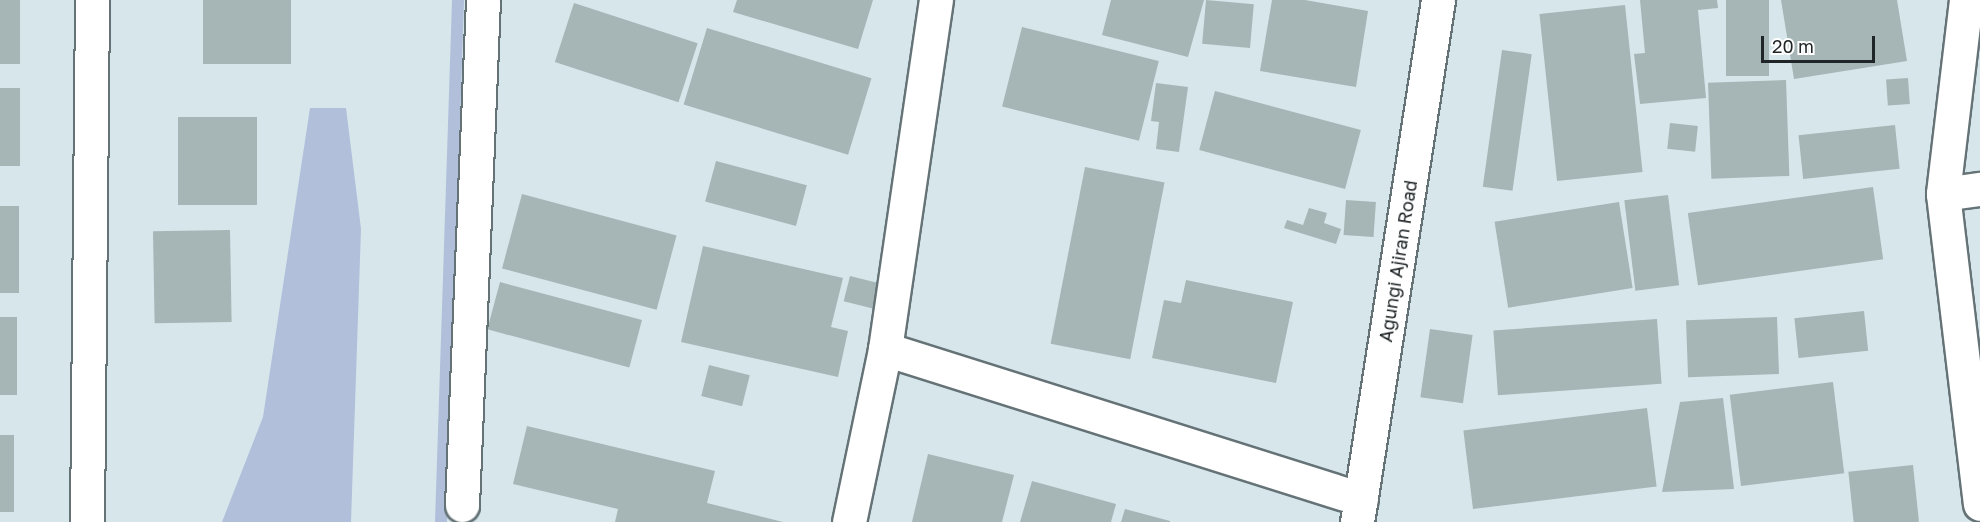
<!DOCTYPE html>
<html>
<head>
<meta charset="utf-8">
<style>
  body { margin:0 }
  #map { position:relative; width:1980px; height:522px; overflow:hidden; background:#d6e6eb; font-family:"Golos Text",sans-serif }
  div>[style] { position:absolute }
  .water>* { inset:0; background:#b1bfda }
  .stream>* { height:12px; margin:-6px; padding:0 6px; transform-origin:6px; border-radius:6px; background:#b1bfda }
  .building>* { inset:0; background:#a6b6b6; transform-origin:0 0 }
  .roads { filter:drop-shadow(2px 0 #657377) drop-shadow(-2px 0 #657377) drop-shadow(0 2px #657377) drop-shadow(0 -2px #657377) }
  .street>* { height:33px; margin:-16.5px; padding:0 16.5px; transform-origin:16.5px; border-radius:16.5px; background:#fff }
  .secondary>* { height:33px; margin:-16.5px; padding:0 16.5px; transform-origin:16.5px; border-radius:16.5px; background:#fff }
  span { translate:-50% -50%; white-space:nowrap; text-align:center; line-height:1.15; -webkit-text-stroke:5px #fff; paint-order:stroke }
  .street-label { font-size:18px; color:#202628 }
  .scale { position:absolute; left:1761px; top:36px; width:114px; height:27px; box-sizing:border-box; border:3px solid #202628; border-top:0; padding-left:8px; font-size:18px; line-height:21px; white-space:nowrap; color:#202628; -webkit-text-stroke:4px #fff; paint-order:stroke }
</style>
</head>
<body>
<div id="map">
  <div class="water">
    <i style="clip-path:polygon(310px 108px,346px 108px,361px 229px,351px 522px,222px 522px,263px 417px)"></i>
  </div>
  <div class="stream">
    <i style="left:441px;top:522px;width:522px;rotate:-88.13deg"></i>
  </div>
  <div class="building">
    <i style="left:0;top:0;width:20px;height:64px"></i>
    <i style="left:203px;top:0;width:88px;height:64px"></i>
    <i style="clip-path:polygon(737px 0,873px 0,858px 49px,733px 12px)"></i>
    <i style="clip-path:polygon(1111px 0,1204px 0,1188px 57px,1102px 35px)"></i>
    <i style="left:1206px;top:0;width:48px;height:44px;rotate:5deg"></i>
    <i style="clip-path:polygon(1272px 0,1305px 0,1368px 11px,1356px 87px,1260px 71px)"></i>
    <i style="clip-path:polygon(1640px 0,1717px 0,1718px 8px,1698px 10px,1706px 98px,1640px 104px,1634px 54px,1645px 53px)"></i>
    <i style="left:1726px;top:0;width:43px;height:76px"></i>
    <i style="clip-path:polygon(1781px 0,1897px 0,1907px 61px,1794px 79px)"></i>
    <i style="left:574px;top:3px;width:130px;height:62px;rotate:18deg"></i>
    <i style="left:1625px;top:5px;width:168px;height:86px;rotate:84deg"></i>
    <i style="left:1022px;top:27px;width:141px;height:82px;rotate:14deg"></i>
    <i style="left:707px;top:28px;width:172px;height:80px;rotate:17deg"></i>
    <i style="left:1502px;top:50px;width:30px;height:138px;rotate:8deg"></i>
    <i style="left:1908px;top:78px;width:26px;height:22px;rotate:86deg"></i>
    <i style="left:1786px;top:80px;width:96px;height:78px;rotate:88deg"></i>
    <i style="clip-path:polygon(1156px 83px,1188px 87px,1179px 152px,1156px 149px,1159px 122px,1151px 121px)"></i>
    <i style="left:0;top:88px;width:20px;height:78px"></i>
    <i style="left:1215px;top:91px;width:151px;height:61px;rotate:15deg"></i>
    <i style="left:178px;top:117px;width:79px;height:88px"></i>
    <i style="left:1670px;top:123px;width:28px;height:26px;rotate:6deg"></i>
    <i style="left:1895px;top:125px;width:44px;height:97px;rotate:84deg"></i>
    <i style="left:716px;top:161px;width:94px;height:42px;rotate:15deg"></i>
    <i style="left:1085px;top:167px;width:81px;height:180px;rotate:11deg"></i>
    <i style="left:1873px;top:187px;width:73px;height:187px;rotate:82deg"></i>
    <i style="left:522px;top:194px;width:160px;height:77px;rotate:15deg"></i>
    <i style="left:1668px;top:195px;width:91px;height:44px;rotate:83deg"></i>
    <i style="left:1346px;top:200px;width:30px;height:35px;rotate:4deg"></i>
    <i style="left:1619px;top:202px;width:87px;height:126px;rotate:81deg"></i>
    <i style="left:0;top:206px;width:19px;height:87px"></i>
    <i style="clip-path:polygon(1309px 208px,1327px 213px,1324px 223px,1341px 229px,1336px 244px,1284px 228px,1287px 220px,1303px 225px)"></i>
    <i style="left:230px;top:230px;width:92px;height:77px;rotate:89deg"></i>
    <i style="clip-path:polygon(703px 246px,843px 278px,831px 327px,848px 331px,838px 377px,681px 342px)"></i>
    <i style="left:850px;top:276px;width:30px;height:26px;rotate:14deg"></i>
    <i style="clip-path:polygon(1186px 280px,1293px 302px,1276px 383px,1152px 358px,1164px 300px,1181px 303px)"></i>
    <i style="left:500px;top:282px;width:147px;height:49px;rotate:15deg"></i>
    <i style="left:1864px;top:311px;width:40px;height:70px;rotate:84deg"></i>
    <i style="left:0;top:317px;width:17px;height:78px"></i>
    <i style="left:1777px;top:317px;width:57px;height:91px;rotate:88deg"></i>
    <i style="left:1657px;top:319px;width:65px;height:164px;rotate:86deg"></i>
    <i style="left:1430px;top:329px;width:43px;height:69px;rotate:8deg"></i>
    <i style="left:709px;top:365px;width:42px;height:32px;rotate:14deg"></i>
    <i style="left:1833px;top:382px;width:92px;height:104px;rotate:83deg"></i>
    <i style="clip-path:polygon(1723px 398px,1734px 489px,1662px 492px,1680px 402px)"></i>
    <i style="left:1647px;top:408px;width:79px;height:185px;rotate:83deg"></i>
    <i style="clip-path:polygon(527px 426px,715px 471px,707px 503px,783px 522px,615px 522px,618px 509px,513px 484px)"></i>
    <i style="left:0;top:435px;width:14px;height:77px"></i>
    <i style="clip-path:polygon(928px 454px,1014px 475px,1002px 522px,912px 522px)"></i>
    <i style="left:1913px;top:465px;width:57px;height:65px;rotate:84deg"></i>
    <i style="clip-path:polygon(1032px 481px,1116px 504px,1111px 522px,1020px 522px)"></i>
    <i style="clip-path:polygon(1125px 509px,1170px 521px,1170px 522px,1121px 522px)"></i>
  </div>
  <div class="roads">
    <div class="street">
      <i style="left:1966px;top:0;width:195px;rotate:96.8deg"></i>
      <i style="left:1943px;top:194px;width:312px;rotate:83.2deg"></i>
      <i style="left:1943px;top:194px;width:37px;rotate:-8deg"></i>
      <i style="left:885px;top:349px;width:499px;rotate:17.5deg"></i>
      <i style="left:462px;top:505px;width:505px;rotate:-87.62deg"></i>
      <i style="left:87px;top:522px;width:522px;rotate:-89.45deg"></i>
      <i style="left:849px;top:522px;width:177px;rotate:-78.2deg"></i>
      <i style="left:885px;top:349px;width:353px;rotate:-81.7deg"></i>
    </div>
    <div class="secondary">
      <i style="left:1357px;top:522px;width:528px;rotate:-81.18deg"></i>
    </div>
  </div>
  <div class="street-label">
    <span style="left:1398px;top:261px;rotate:-81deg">Agungi Ajiran Road</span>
  </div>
  <div class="scale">20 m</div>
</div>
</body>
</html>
